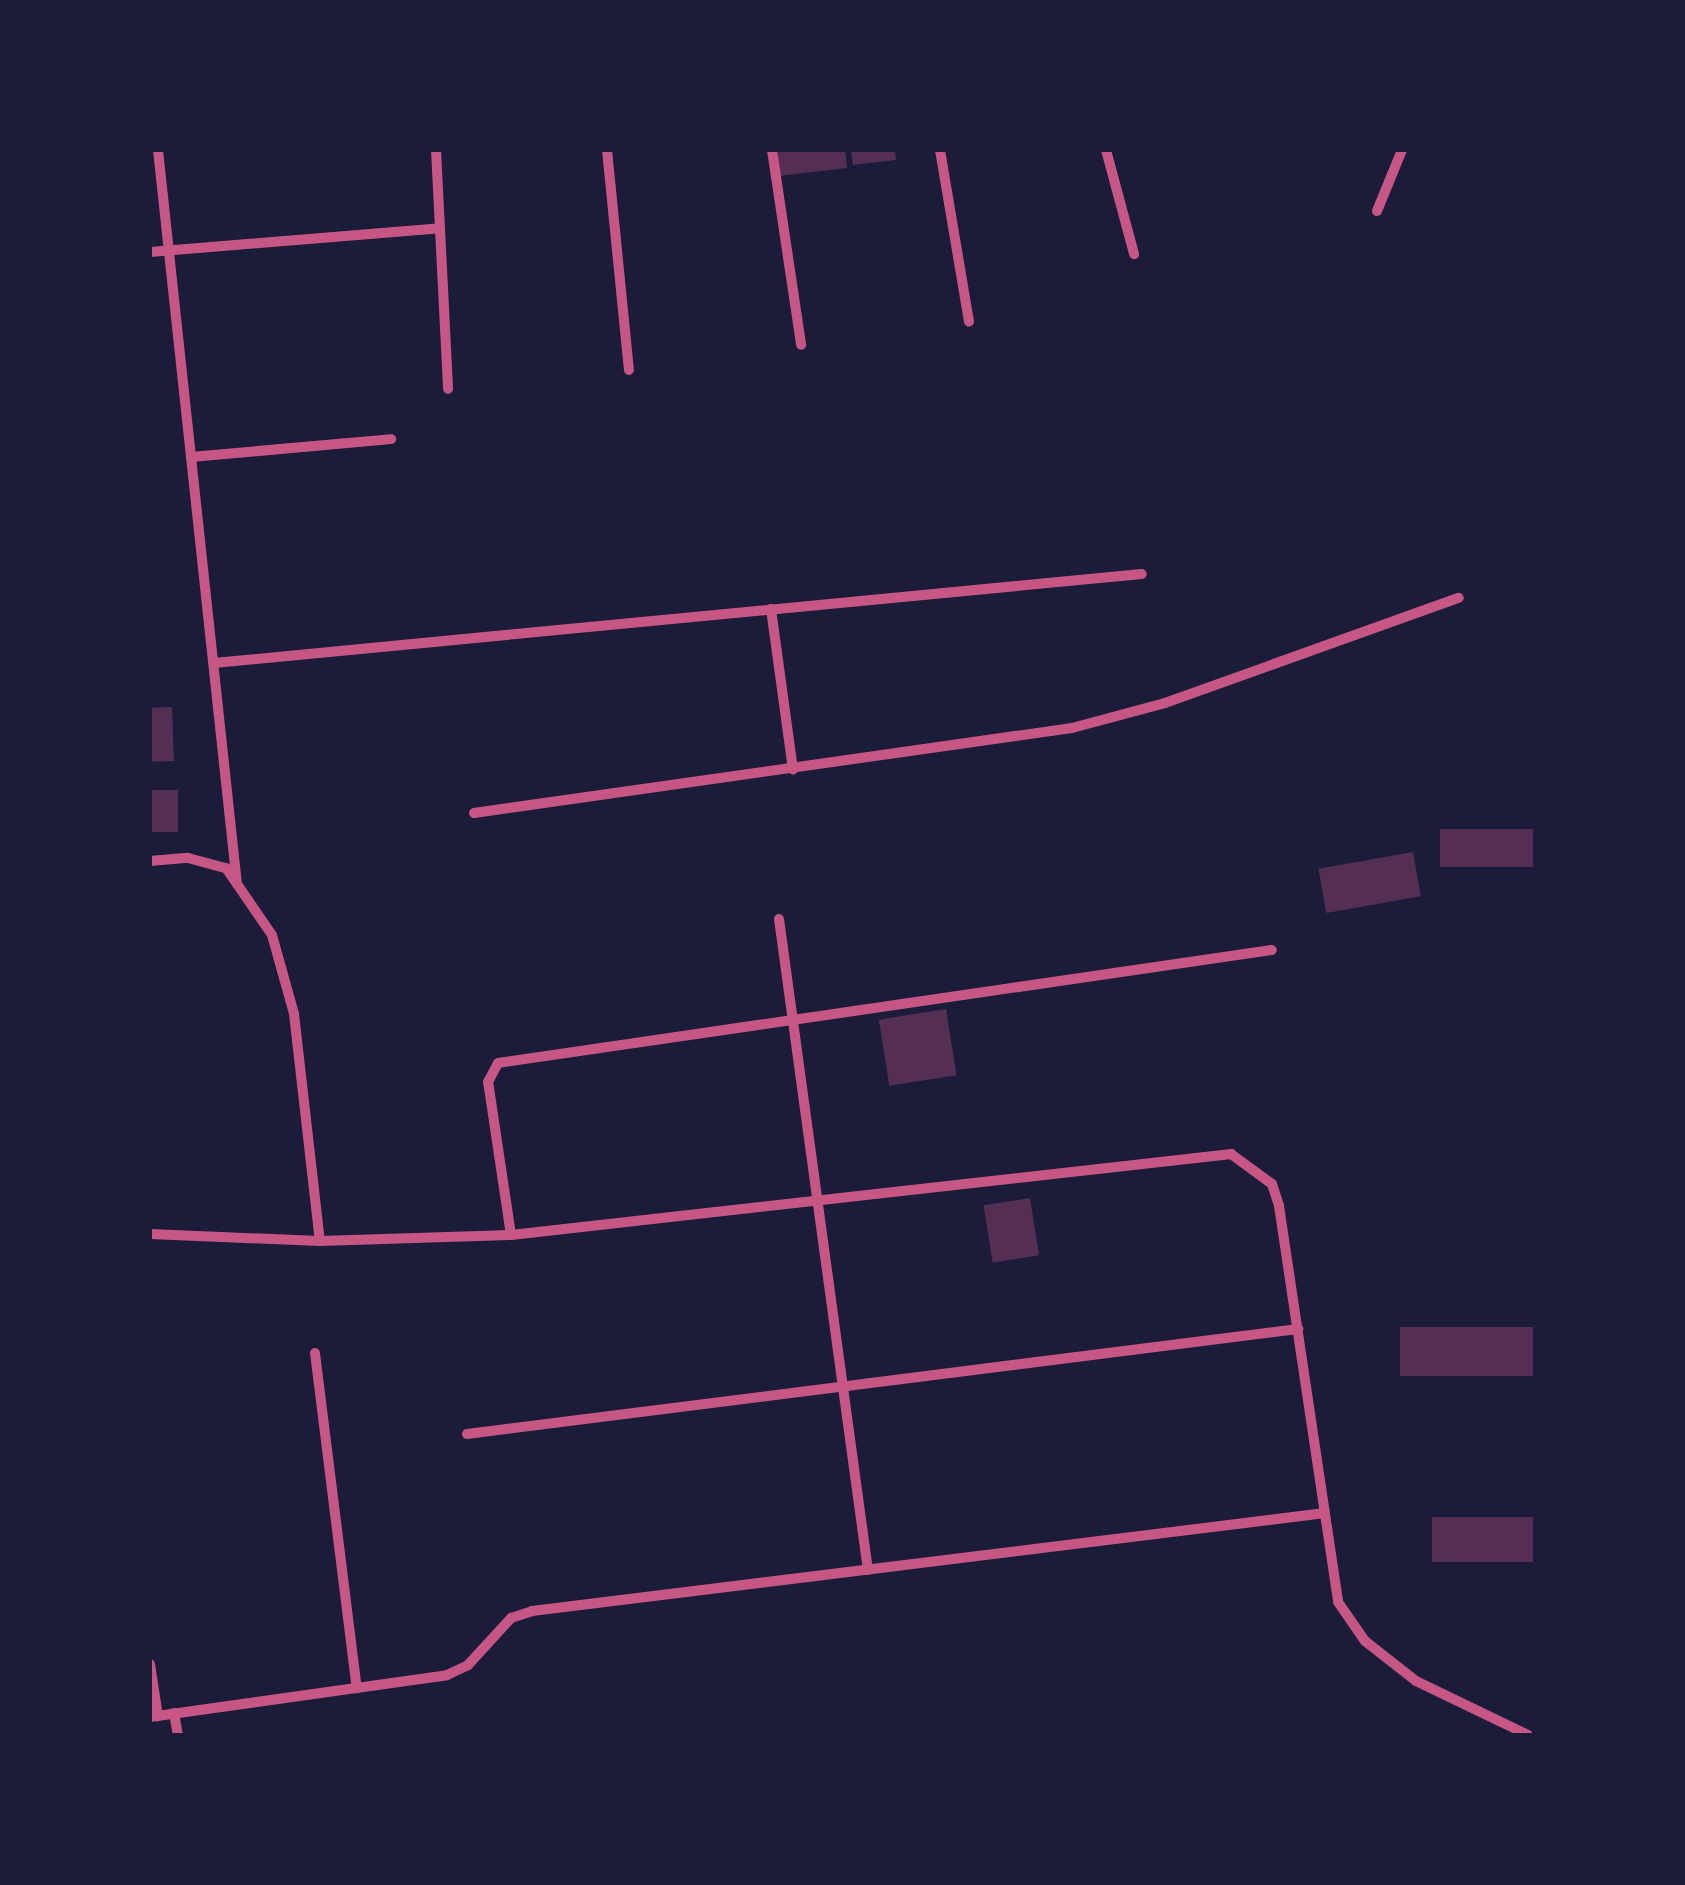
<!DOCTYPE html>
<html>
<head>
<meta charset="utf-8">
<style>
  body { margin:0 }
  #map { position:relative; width:1685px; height:1885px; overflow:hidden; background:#1b1b3a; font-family:Manrope,sans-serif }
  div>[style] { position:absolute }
  .building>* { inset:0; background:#542f53; transform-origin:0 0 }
  .minor>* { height:10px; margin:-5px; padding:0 5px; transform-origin:5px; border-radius:5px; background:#c65784 }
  span { translate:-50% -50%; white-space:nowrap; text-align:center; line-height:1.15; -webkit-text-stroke:10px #1b1b3a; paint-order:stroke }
  .frame { position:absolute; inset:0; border:152px solid #1b1b3a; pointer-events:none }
</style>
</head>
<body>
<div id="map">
  <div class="building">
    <i style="clip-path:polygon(776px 150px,845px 150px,847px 168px,779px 176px)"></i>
    <i style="clip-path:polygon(851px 150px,895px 150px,896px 160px,853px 165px)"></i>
    <i style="left:172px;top:707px;width:54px;height:22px;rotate:88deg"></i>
    <i style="left:150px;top:790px;width:28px;height:42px"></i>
    <i style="left:1535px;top:829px;width:38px;height:95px;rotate:90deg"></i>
    <i style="left:1413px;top:852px;width:45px;height:96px;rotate:80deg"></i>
    <i style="left:946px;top:1009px;width:67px;height:68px;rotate:81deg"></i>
    <i style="left:1030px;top:1198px;width:58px;height:47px;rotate:81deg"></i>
    <i style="left:1535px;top:1327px;width:49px;height:135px;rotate:90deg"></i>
    <i style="left:1535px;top:1517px;width:45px;height:103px;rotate:90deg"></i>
  </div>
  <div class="minor">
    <i style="left:158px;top:150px;width:738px;rotate:83.86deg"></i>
    <i style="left:436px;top:150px;width:239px;rotate:87.1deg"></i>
    <i style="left:607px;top:150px;width:221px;rotate:84.3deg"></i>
    <i style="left:772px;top:150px;width:197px;rotate:81.5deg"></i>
    <i style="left:940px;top:150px;width:174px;rotate:80.4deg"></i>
    <i style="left:1106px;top:150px;width:108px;rotate:74.9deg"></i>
    <i style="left:1377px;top:211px;width:66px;rotate:-67.7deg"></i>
    <i style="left:150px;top:252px;width:291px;rotate:-4.7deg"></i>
    <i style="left:191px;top:457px;width:201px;rotate:-5.1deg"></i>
    <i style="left:771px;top:609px;width:162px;rotate:82.2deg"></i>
    <i style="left:214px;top:663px;width:932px;rotate:-5.48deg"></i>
    <i style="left:474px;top:813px;width:604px;rotate:-8.09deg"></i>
    <i style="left:1072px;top:728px;width:96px;rotate:-15deg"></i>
    <i style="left:1165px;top:703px;width:312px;rotate:-19.7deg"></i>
    <i style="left:150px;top:861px;width:38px;rotate:-5deg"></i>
    <i style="left:188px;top:858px;width:39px;rotate:15deg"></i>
    <i style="left:226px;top:868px;width:81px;rotate:55.5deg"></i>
    <i style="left:272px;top:935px;width:82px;rotate:74.4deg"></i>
    <i style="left:294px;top:1014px;width:228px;rotate:83.5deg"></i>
    <i style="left:779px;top:919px;width:657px;rotate:82.22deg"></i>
    <i style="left:150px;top:1234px;width:170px;rotate:2.4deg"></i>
    <i style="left:320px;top:1241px;width:191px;rotate:-1.8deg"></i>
    <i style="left:511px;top:1235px;width:725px;rotate:-6.42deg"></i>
    <i style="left:1231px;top:1154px;width:51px;rotate:36.2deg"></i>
    <i style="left:1272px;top:1184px;width:23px;rotate:72deg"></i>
    <i style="left:1279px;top:1206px;width:400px;rotate:81.5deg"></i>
    <i style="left:1338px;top:1602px;width:47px;rotate:55.3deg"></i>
    <i style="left:1365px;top:1641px;width:65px;rotate:38.1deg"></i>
    <i style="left:1416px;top:1681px;width:124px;rotate:25.7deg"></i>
    <i style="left:511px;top:1235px;width:155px;rotate:-98.5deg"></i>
    <i style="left:488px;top:1082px;width:21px;rotate:-62deg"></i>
    <i style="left:498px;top:1063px;width:782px;rotate:-8.31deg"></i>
    <i style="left:315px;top:1353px;width:338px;rotate:82.9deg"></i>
    <i style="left:467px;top:1434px;width:838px;rotate:-7.2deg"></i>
    <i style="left:150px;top:1664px;width:53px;rotate:81.3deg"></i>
    <i style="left:174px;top:1713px;width:22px;rotate:80deg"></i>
    <i style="left:150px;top:1717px;width:300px;rotate:-8deg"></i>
    <i style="left:447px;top:1675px;width:23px;rotate:-25deg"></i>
    <i style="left:468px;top:1665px;width:64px;rotate:-47.5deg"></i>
    <i style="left:511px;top:1618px;width:22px;rotate:-18deg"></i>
    <i style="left:532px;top:1611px;width:799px;rotate:-7.04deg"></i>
  </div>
  <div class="frame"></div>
</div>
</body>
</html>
